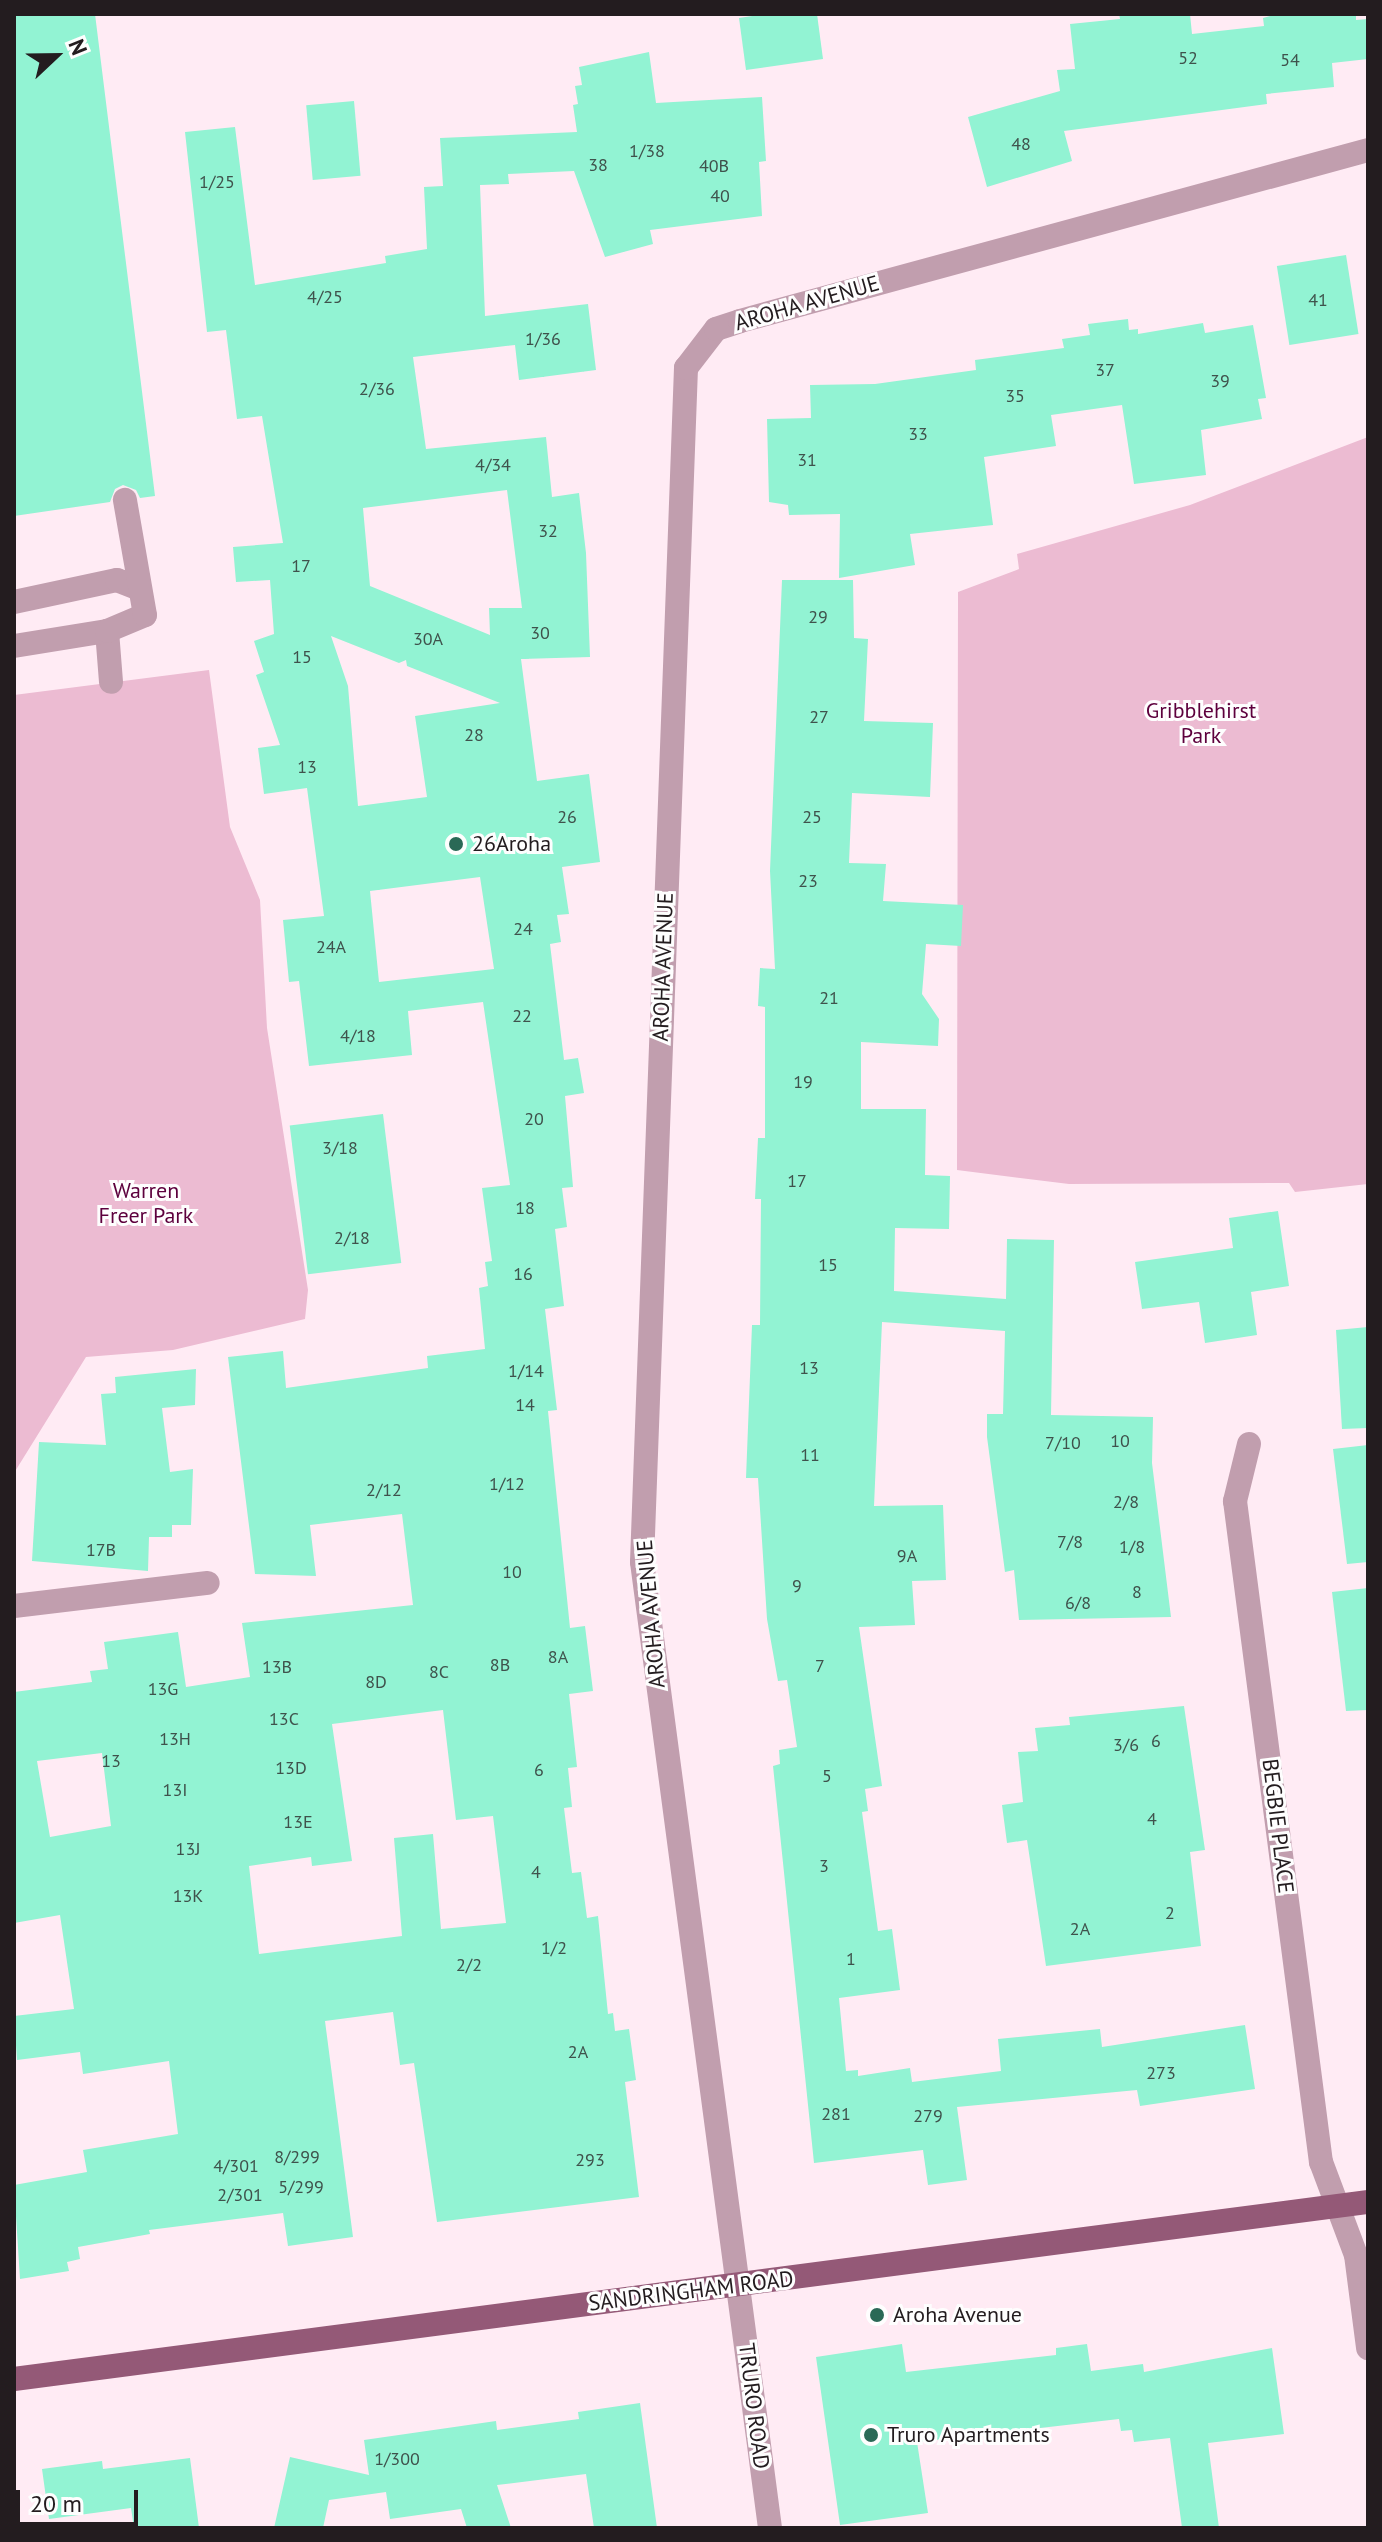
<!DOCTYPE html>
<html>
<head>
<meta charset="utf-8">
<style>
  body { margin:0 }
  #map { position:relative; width:1382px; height:2542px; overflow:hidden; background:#ffebf4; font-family:"PT Sans",sans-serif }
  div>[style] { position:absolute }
  .green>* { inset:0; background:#ecbbd2 }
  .building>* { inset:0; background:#92f3d3; transform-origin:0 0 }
  .minor>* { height:24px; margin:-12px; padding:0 12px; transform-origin:12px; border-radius:12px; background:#c19eae }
  .major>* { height:24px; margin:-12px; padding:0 12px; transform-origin:12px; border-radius:12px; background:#945977 }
  .dots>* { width:22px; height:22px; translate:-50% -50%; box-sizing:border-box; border:4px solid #fefefe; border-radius:50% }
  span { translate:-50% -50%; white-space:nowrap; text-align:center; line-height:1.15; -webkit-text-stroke:6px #fefefe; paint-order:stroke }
  .number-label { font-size:18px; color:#3f524c }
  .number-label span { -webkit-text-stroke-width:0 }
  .street-label { font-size:22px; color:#231c1f }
  .park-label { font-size:22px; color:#5d003d }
  .poi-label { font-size:22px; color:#231c1f }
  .left { translate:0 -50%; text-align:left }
  .frame { position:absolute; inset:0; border:16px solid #231c1f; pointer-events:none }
  .north { position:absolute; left:16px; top:16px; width:80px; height:80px; -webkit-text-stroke:6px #fefefe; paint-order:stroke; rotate:68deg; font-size:22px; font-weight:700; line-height:32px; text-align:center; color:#231c1f }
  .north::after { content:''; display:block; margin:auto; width:28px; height:36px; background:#231c1f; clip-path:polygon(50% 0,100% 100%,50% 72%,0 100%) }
  .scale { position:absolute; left:16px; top:2490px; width:122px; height:36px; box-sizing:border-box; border:4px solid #231c1f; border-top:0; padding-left:10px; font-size:24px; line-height:28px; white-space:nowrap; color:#231c1f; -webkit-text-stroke:6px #fefefe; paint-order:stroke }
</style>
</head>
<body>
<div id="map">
  <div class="green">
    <i style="clip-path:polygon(1368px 437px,1368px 1184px,1295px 1192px,1289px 1183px,1069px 1184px,957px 1170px,958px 592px,1019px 569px,1017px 554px,1190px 505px)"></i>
    <i style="clip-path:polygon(209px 670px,230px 827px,260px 900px,267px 1028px,308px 1290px,305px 1319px,173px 1350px,86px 1357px,14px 1473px,14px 695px)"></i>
  </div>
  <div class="building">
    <i style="clip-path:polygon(14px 14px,95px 14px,155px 496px,140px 498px,136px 490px,123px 485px,115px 489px,110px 502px,14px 516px)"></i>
    <i style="clip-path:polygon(766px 14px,817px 14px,823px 59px,746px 70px,739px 18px)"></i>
    <i style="clip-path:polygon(1119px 14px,1190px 14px,1192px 34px,1264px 26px,1263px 18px,1278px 14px,1356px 14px,1356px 20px,1368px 19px,1368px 59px,1332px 63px,1334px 87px,1266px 94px,1267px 104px,1064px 131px,1072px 161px,987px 187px,968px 117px,1060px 91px,1057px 70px,1075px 69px,1070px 24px,1120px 19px)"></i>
    <i style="clip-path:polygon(evenodd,649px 52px,656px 103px,762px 97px,766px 161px,759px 162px,762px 216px,650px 230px,653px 244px,605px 257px,574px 171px,508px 174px,509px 184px,480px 185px,485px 316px,588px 304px,596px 370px,519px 380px,515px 345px,413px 357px,426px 449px,546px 437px,552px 497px,579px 493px,586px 553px,590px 657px,521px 659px,537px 781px,589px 774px,600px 862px,562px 867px,569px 914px,557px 915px,561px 942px,550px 944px,564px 1060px,578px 1058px,584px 1093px,565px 1096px,573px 1187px,562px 1188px,567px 1227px,555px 1229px,564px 1306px,545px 1309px,557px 1410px,548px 1411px,570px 1628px,585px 1626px,593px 1691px,569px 1694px,577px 1767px,568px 1768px,572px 1807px,564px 1808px,572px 1873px,581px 1872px,587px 1918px,598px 1916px,608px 2014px,613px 2013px,615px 2031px,629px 2029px,636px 2080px,625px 2082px,639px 2197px,437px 2222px,414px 2063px,400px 2065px,393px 2012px,325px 2021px,353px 2237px,288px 2246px,283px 2213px,149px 2230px,150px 2234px,78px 2247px,80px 2259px,67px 2262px,69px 2271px,20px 2279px,14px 2185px,87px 2172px,83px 2150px,178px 2134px,169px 2061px,83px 2074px,80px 2052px,17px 2060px,14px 2016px,74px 2009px,60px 1915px,14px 1923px,14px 1692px,92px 1682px,90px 1671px,108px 1669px,104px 1642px,178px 1632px,186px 1687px,250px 1677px,242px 1623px,413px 1605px,402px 1514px,310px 1525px,316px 1576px,255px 1574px,228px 1357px,283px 1351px,286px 1388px,428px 1368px,427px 1356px,485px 1349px,479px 1288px,488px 1286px,485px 1262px,492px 1261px,482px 1188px,510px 1185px,483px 1002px,408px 1011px,412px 1055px,309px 1066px,299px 981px,289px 982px,283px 920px,324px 916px,307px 788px,264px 794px,258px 748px,280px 745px,256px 675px,264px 672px,254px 641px,274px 634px,270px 580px,236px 582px,233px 547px,283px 543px,262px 416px,237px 419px,226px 330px,207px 332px,185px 132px,235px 127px,255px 285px,386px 263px,385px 256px,427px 249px,424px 187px,443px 186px,440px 138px,577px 132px,573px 105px,578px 104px,575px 86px,582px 85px,579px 67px,649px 52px,507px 490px,522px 608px,489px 608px,490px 635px,370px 586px,363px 508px,507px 490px,649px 52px,331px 636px,399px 663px,406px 660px,407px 666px,500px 703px,415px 716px,427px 797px,358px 806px,348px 686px,331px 636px,649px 52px,480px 877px,494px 969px,379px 982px,370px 891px,480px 877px,649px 52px,443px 1710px,456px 1820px,493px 1816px,506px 1923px,441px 1929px,433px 1834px,394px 1838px,402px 1936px,259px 1954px,249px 1866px,311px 1857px,312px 1866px,352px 1861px,332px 1724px,443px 1710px,649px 52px,102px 1753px,111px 1826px,50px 1837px,37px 1761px,102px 1753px)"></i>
    <i style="left:354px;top:101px;width:75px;height:48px;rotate:85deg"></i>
    <i style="left:1346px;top:255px;width:80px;height:70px;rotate:81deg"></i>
    <i style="clip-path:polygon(1128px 319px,1129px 330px,1138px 329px,1138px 334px,1203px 323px,1205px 333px,1253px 325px,1266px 398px,1258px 399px,1262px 419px,1201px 430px,1206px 475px,1134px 484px,1122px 405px,1051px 415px,1056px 446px,984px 457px,993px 525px,910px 534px,915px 565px,839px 578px,840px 514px,789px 515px,788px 505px,769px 502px,767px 419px,811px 418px,810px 385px,875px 384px,976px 370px,975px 360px,1064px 348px,1062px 339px,1090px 335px,1088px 324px)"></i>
    <i style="clip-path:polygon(782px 580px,853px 580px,854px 638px,868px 639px,864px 721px,933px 723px,930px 797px,852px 793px,849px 863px,886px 864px,883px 901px,963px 905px,961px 946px,926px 944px,922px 994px,939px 1019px,938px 1046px,861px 1042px,861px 1109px,926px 1109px,925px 1175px,950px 1176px,949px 1229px,895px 1228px,894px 1291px,1006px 1299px,1007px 1239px,1054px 1240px,1051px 1415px,1153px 1417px,1152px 1463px,1171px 1617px,1019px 1620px,1014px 1570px,1005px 1572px,987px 1437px,987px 1414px,1003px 1414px,1005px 1331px,882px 1322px,874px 1506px,943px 1505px,946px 1580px,912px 1581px,915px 1625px,859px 1627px,882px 1786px,865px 1789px,868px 1811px,862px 1812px,878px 1931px,892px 1929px,900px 1990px,839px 1998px,846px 2071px,858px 2070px,858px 2076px,910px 2068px,912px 2082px,1001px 2071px,998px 2039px,1100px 2029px,1102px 2047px,1245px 2025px,1255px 2089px,1140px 2106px,1137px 2090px,957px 2107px,967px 2180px,928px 2185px,923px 2150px,814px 2163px,773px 1766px,780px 1764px,779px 1750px,797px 1747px,787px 1680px,778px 1681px,767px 1619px,758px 1478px,746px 1478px,752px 1325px,760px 1325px,761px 1199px,755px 1199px,758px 1138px,765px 1138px,765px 1007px,758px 1006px,760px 968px,775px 969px,770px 871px)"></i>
    <i style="left:383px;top:1114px;width:150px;height:94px;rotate:83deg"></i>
    <i style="clip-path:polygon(1278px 1211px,1289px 1286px,1251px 1292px,1257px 1335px,1205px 1343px,1199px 1302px,1142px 1309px,1135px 1262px,1233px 1248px,1229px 1218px)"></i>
    <i style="clip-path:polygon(1368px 1327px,1368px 1428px,1342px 1429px,1336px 1330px)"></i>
    <i style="clip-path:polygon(196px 1369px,195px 1405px,162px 1408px,170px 1472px,193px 1469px,191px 1525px,172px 1525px,172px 1537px,149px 1537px,148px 1571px,32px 1561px,39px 1442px,106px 1445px,101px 1394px,116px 1393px,115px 1377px)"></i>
    <i style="clip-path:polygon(1368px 1445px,1368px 1562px,1347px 1564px,1333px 1449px)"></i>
    <i style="clip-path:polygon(1368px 1588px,1368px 1710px,1346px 1711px,1332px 1592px)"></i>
    <i style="clip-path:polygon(1184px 1706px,1205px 1850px,1190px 1852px,1201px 1946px,1046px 1966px,1027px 1840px,1007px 1843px,1002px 1805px,1023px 1802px,1018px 1752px,1038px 1751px,1035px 1728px,1070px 1725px,1069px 1717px)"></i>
    <i style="clip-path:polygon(902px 2344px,906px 2372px,1056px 2355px,1056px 2348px,1087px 2344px,1091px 2371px,1143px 2364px,1144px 2372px,1272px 2348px,1284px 2434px,1208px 2443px,1219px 2528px,1182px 2528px,1170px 2438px,1134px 2442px,1132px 2430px,1121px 2431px,1119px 2419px,917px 2442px,928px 2513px,840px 2525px,816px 2357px)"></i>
    <i style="clip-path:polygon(640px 2403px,657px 2528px,594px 2528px,586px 2474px,497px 2485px,511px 2528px,467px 2528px,461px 2509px,390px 2519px,386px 2492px,329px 2500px,323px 2528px,274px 2528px,290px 2457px,369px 2475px,364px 2440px,496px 2421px,497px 2430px,579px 2419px,578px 2412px)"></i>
    <i style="clip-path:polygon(190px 2458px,199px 2528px,134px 2528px,131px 2508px,49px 2519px,42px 2469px,102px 2461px,103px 2469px)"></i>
  </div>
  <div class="minor">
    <i style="left:14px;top:602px;width:105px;rotate:-12.1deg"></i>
    <i style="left:117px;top:580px;width:24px;rotate:22deg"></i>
    <i style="left:107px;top:631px;width:51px;rotate:85.5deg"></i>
    <i style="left:14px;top:646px;width:94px;rotate:-9.2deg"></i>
    <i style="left:107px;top:631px;width:41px;rotate:-22.8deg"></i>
    <i style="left:145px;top:615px;width:117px;rotate:-99.9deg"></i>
    <i style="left:1249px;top:1444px;width:59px;rotate:103.8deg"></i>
    <i style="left:1235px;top:1501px;width:667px;rotate:82.59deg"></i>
    <i style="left:1321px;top:2162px;width:99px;rotate:69.4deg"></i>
    <i style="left:1356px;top:2255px;width:94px;rotate:82.6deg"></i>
    <i style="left:14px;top:1606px;width:195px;rotate:-6.8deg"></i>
    <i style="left:770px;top:2528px;width:974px;rotate:-97.55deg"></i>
    <i style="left:642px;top:1562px;width:1195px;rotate:-87.89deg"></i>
    <i style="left:686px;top:368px;width:49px;rotate:-52.4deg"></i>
    <i style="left:716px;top:329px;width:25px;rotate:-18deg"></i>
    <i style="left:740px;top:321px;width:651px;rotate:-15.23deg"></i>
  </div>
  <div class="major">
    <i style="left:14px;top:2379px;width:1366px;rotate:-7.45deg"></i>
  </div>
  <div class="dots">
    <i style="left:456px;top:844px;background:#2a6956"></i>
    <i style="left:877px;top:2315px;background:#2a6956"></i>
    <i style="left:871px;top:2435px;background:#2a6956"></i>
  </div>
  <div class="number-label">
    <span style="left:1188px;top:58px">52</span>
    <span style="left:1290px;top:60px">54</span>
    <span style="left:1021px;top:144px">48</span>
    <span style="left:647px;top:151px">1/38</span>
    <span style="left:598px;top:165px">38</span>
    <span style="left:714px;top:166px">40B</span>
    <span style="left:217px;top:182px">1/25</span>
    <span style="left:720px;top:196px">40</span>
    <span style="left:325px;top:297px">4/25</span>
    <span style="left:1318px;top:300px">41</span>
    <span style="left:543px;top:339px">1/36</span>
    <span style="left:1105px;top:370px">37</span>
    <span style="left:1220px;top:381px">39</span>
    <span style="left:377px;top:389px">2/36</span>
    <span style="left:1015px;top:396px">35</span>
    <span style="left:918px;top:434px">33</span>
    <span style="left:807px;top:460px">31</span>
    <span style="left:493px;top:465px">4/34</span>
    <span style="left:548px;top:531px">32</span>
    <span style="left:301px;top:566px">17</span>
    <span style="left:818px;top:617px">29</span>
    <span style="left:540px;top:633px">30</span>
    <span style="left:428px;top:639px">30A</span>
    <span style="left:302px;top:657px">15</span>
    <span style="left:819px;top:717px">27</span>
    <span style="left:474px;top:735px">28</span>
    <span style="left:307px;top:767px">13</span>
    <span style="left:567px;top:817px">26</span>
    <span style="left:812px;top:817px">25</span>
    <span style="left:808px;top:881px">23</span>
    <span style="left:523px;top:929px">24</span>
    <span style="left:331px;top:947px">24A</span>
    <span style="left:829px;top:998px">21</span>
    <span style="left:522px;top:1016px">22</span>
    <span style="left:358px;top:1036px">4/18</span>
    <span style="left:803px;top:1082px">19</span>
    <span style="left:534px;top:1119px">20</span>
    <span style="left:340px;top:1148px">3/18</span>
    <span style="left:797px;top:1181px">17</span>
    <span style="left:525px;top:1208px">18</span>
    <span style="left:352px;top:1238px">2/18</span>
    <span style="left:828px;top:1265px">15</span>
    <span style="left:523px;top:1274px">16</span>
    <span style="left:809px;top:1368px">13</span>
    <span style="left:526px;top:1371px">1/14</span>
    <span style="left:525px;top:1405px">14</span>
    <span style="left:1120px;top:1441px">10</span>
    <span style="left:1063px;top:1443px">7/10</span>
    <span style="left:810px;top:1455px">11</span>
    <span style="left:507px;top:1484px">1/12</span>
    <span style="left:384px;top:1490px">2/12</span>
    <span style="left:1126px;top:1502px">2/8</span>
    <span style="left:1070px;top:1542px">7/8</span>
    <span style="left:1132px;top:1547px">1/8</span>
    <span style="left:101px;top:1550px">17B</span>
    <span style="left:907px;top:1556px">9A</span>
    <span style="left:512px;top:1572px">10</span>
    <span style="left:797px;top:1586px">9</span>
    <span style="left:1137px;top:1592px">8</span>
    <span style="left:1078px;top:1603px">6/8</span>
    <span style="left:558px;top:1657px">8A</span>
    <span style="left:500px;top:1665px">8B</span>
    <span style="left:820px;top:1666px">7</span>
    <span style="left:277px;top:1667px">13B</span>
    <span style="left:439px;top:1672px">8C</span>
    <span style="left:376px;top:1682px">8D</span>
    <span style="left:163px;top:1689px">13G</span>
    <span style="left:284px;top:1719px">13C</span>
    <span style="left:175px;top:1739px">13H</span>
    <span style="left:1156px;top:1741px">6</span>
    <span style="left:1126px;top:1745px">3/6</span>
    <span style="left:111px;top:1761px">13</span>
    <span style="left:291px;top:1768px">13D</span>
    <span style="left:539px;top:1770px">6</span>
    <span style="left:827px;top:1776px">5</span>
    <span style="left:175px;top:1790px">13I</span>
    <span style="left:1152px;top:1819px">4</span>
    <span style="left:298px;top:1822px">13E</span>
    <span style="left:188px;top:1849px">13J</span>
    <span style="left:824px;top:1866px">3</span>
    <span style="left:536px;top:1872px">4</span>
    <span style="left:188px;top:1896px">13K</span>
    <span style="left:1170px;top:1913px">2</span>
    <span style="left:1080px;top:1929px">2A</span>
    <span style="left:554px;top:1948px">1/2</span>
    <span style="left:851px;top:1959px">1</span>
    <span style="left:469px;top:1965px">2/2</span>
    <span style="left:578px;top:2052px">2A</span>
    <span style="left:1161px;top:2073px">273</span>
    <span style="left:836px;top:2114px">281</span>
    <span style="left:928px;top:2116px">279</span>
    <span style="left:297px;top:2157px">8/299</span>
    <span style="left:590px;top:2160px">293</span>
    <span style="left:236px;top:2166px">4/301</span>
    <span style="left:301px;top:2187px">5/299</span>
    <span style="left:240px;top:2195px">2/301</span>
    <span style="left:397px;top:2459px">1/300</span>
  </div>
  <div class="street-label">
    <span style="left:807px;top:303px;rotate:-16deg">AROHA AVENUE</span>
    <span style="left:663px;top:967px;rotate:-88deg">AROHA AVENUE</span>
    <span style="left:651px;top:1614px;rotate:-95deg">AROHA AVENUE</span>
    <span style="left:1278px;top:1826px;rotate:83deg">BEGBIE PLACE</span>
    <span style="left:691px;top:2291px;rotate:-7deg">SANDRINGHAM ROAD</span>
    <span style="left:754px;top:2406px;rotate:83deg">TRURO ROAD</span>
  </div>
  <div class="park-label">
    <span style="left:1201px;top:723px">Gribblehirst<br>Park</span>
    <span style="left:146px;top:1203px">Warren<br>Freer Park</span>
  </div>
  <div class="poi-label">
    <span class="left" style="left:472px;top:844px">26Aroha</span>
    <span class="left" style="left:893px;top:2315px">Aroha Avenue</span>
    <span class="left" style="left:887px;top:2435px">Truro Apartments</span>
  </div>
  <div class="frame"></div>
  <div class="north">N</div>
  <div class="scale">20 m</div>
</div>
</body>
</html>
